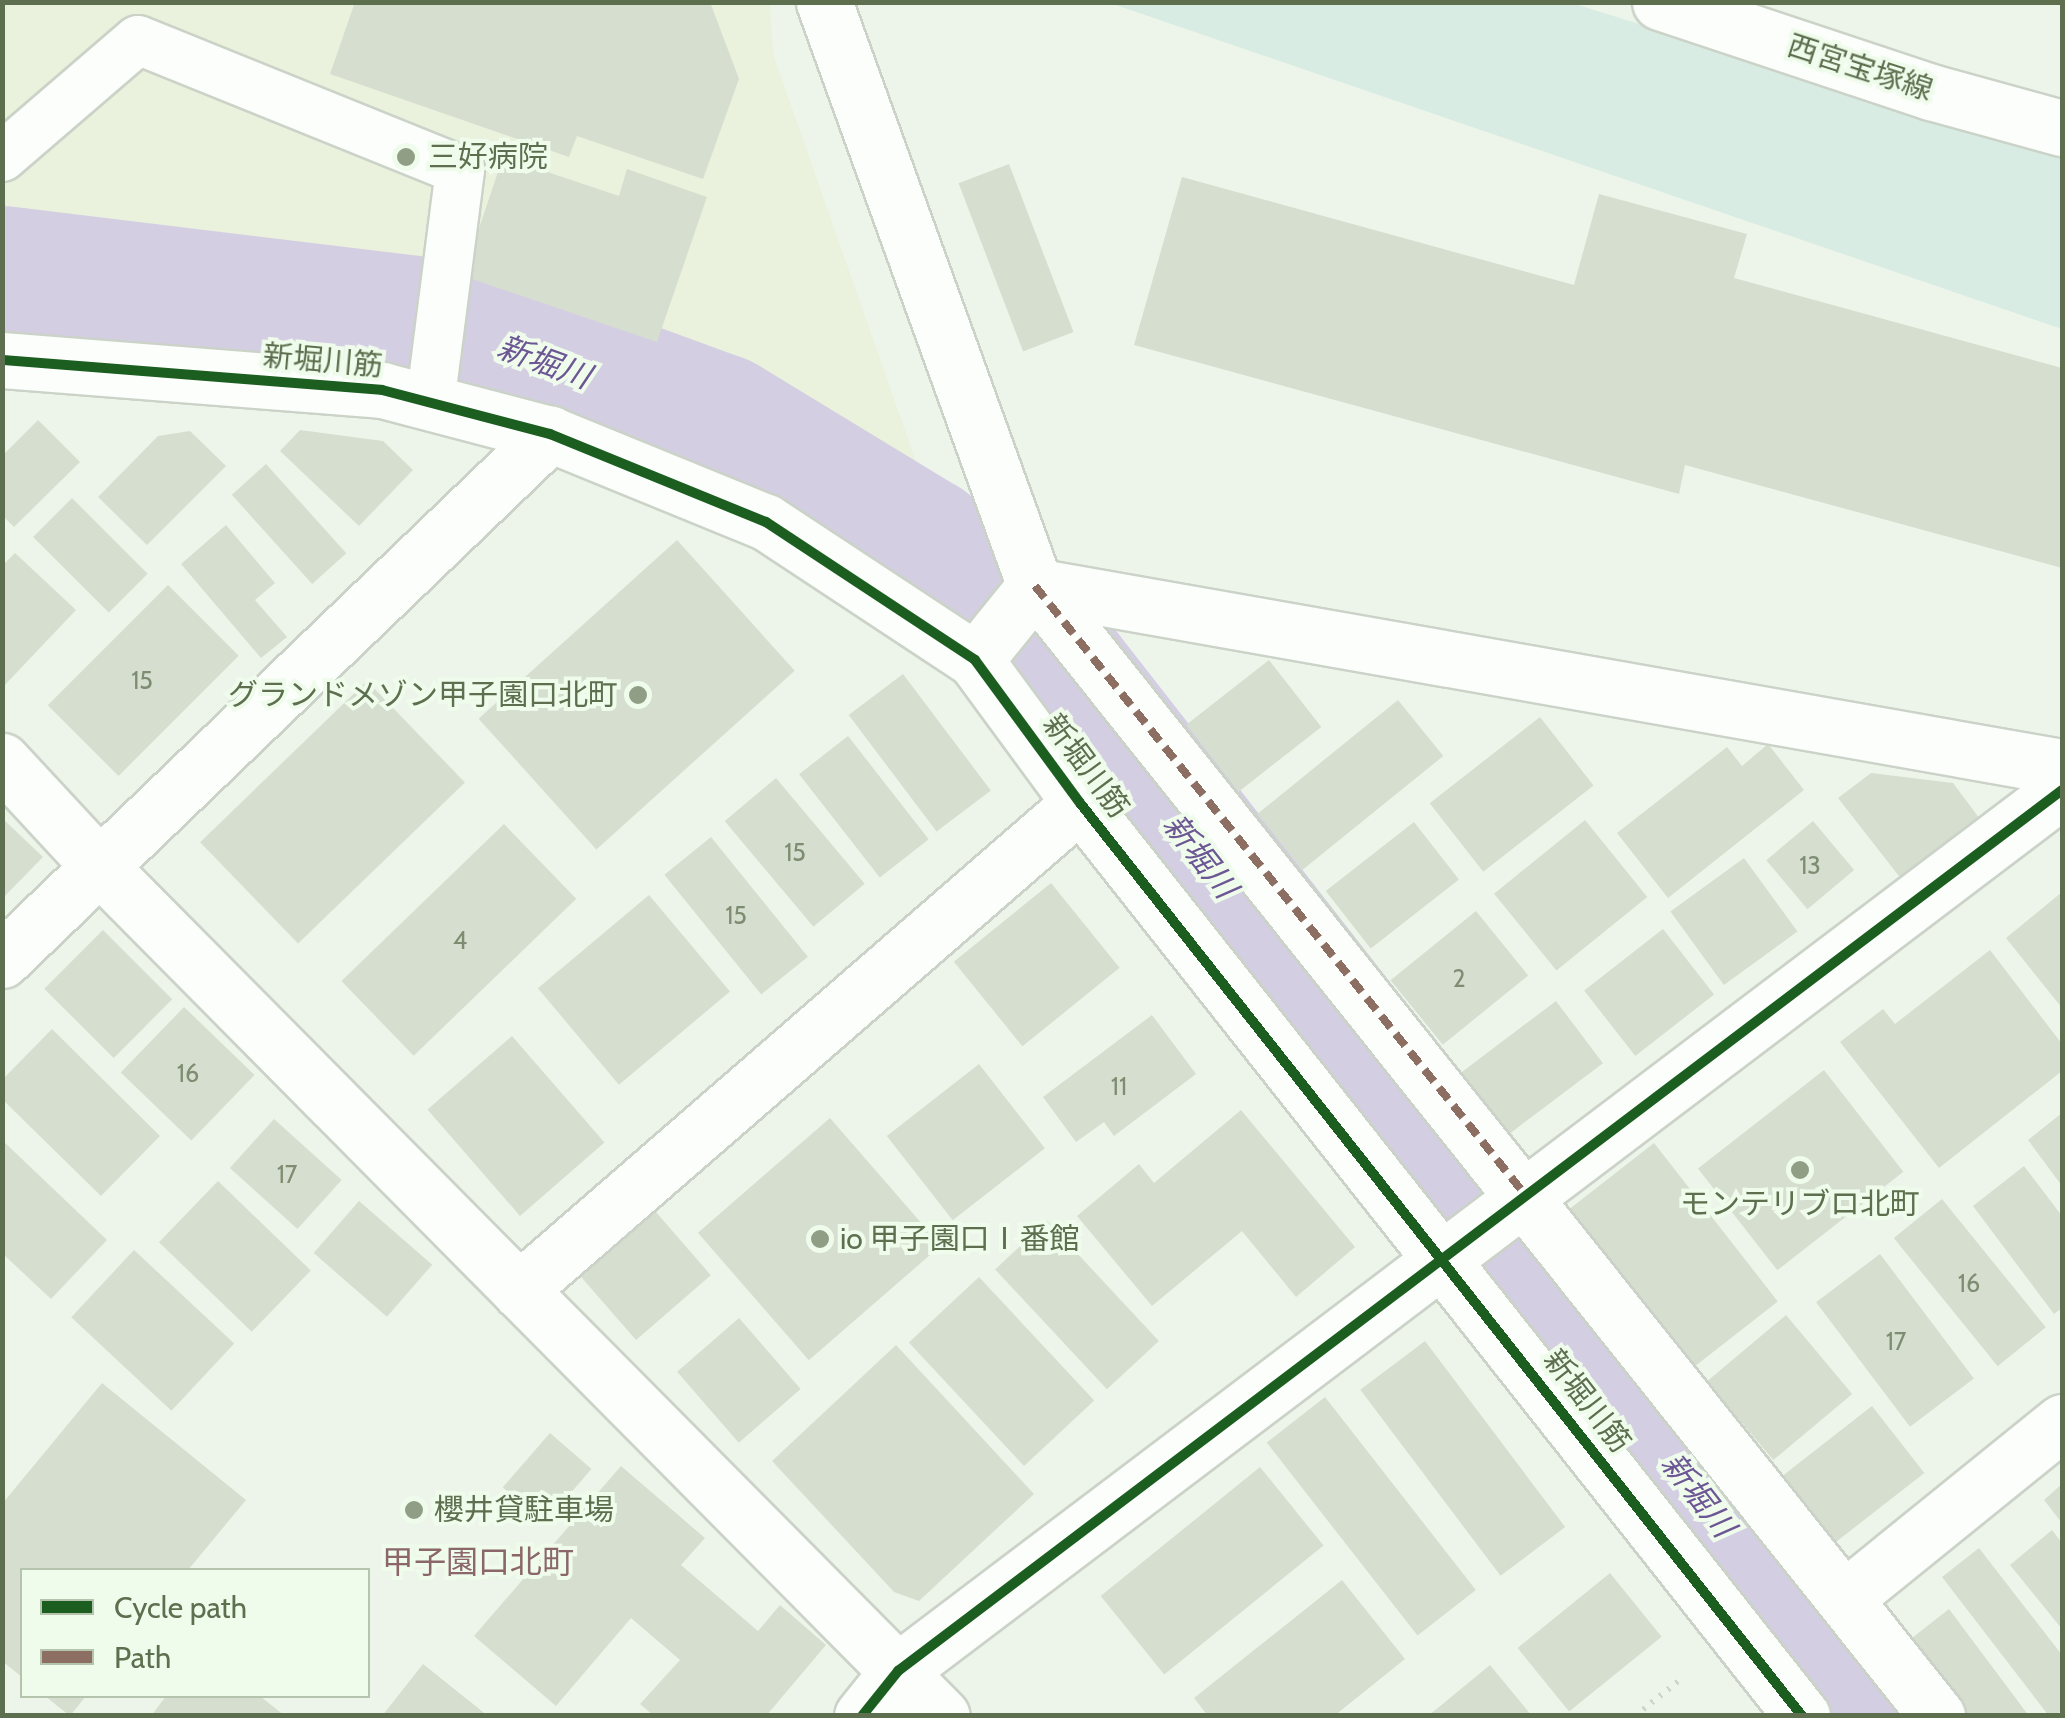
<!DOCTYPE html>
<html>
<head>
<meta charset="utf-8">
<style>
  body { margin:0 }
  #map { position:relative; width:2065px; height:1718px; overflow:hidden; background:#edf5ea; font-family:Cabin,"Noto Sans JP",sans-serif }
  div>[style] { position:absolute }
  .medical>* { inset:0; background:#eaf1dc }
  .green>* { inset:0; background:#d8ece4 }
  .river>* { height:145px; margin:-72.5px; padding:0 72.5px; transform-origin:72.5px; border-radius:72.5px; background:#d4cee3 }
  .building>* { inset:0; background:#d6ded0; transform-origin:0 0 }
  .path>* { height:6px; margin-top:-3px; transform-origin:0; background:repeating-linear-gradient(90deg,#cfd5cb 0 2.5px,transparent 0 10.5px) }
  .roads { filter:drop-shadow(2px 0 #cbd3c8) drop-shadow(-2px 0 #cbd3c8) drop-shadow(0 2px #cbd3c8) drop-shadow(0 -2px #cbd3c8) }
  .lane>* { height:48px; margin:-24px; padding:0 24px; transform-origin:24px; border-radius:24px; background:#fcfefc }
  .street>* { height:55px; margin:-27.5px; padding:0 27.5px; transform-origin:27.5px; border-radius:27.5px; background:#fcfefc }
  .secondary>* { height:55px; margin:-27.5px; padding:0 27.5px; transform-origin:27.5px; border-radius:27.5px; background:#fcfefc }
  .quiet>* { height:8px; margin-top:-4px; transform-origin:0; background:repeating-linear-gradient(90deg,#8d6e63 0 15px,transparent 0 23px) }
  .cycleway>* { height:10px; margin:-5px; padding:0 5px; transform-origin:5px; border-radius:5px; background:#1b5e20 }
  .dots>* { width:28px; height:28px; translate:-50% -50%; box-sizing:border-box; border:5px solid #effcec; border-radius:50% }
  span { translate:-50% -50%; white-space:nowrap; text-align:center; line-height:1.15; -webkit-text-stroke:8px #effcec; paint-order:stroke }
  .number-label { font-size:25px; color:#7e8d71 }
  .number-label span { -webkit-text-stroke-width:0 }
  .street-label { font-size:30px; color:#5d6f4e }
  .poi-label { font-size:30px; color:#5d6f4e }
  .left { translate:0 -50%; text-align:left }
  .right { translate:-100% -50%; text-align:right }
  .water-label { font-size:32px; color:#6c5693; font-style:italic }
  .neighbourhood-label { font-size:32px; color:#8b666b }
  .frame { position:absolute; inset:0; border:5px solid #5d6f4e; pointer-events:none }
  .legend { position:absolute; left:20px; top:1568px; width:350px; height:130px; box-sizing:border-box; background:#effcec; border:2px solid #b5c4ad; margin:0; padding:12px 18px; list-style:none; font-size:30px; color:#5d6f4e }
  .legend li { display:flex; align-items:center; gap:20px; height:50px }
  .legend b { width:50px; border:2px solid #b5c4ad }
</style>
</head>
<body>
<div id="map">
  <div class="medical">
    <i style="clip-path:polygon(3px 3px,770px 3px,773px 54px,934px 513px,748px 400px,479px 310px,3px 261px)"></i>
  </div>
  <div class="green">
    <i style="clip-path:polygon(1110px 3px,1572px 3px,2062px 157px,2062px 329px)"></i>
  </div>
  <div class="river">
    <i style="left:2px;top:278px;width:468px;rotate:6.9deg"></i>
    <i style="left:467px;top:334px;width:268px;rotate:20.1deg"></i>
    <i style="left:719px;top:426px;width:235px;rotate:31.3deg"></i>
    <i style="left:920px;top:548px;width:152px;rotate:40.2deg"></i>
    <i style="left:1036px;top:646px;width:1357px;rotate:52.07deg"></i>
  </div>
  <div class="building">
    <i style="clip-path:polygon(355px 2px,710px 2px,739px 79px,703px 179px,577px 136px,569px 157px,330px 74px)"></i>
    <i style="clip-path:polygon(503px 157px,619px 196px,627px 169px,707px 197px,657px 342px,463px 276px)"></i>
    <i style="left:1009px;top:164px;width:180px;height:54px;rotate:69deg"></i>
    <i style="clip-path:polygon(1182px 177px,1574px 285px,1599px 194px,1747px 234px,1734px 278px,2062px 368px,2062px 568px,1685px 465px,1679px 494px,1134px 345px)"></i>
    <i style="clip-path:polygon(38px 420px,80px 462px,14px 527px,2px 515px,2px 456px)"></i>
    <i style="clip-path:polygon(300px 430px,383px 441px,413px 470px,359px 526px,280px 451px)"></i>
    <i style="clip-path:polygon(190px 431px,226px 466px,147px 545px,98px 497px,158px 436px)"></i>
    <i style="left:266px;top:464px;width:120px;height:46px;rotate:48deg"></i>
    <i style="left:72px;top:498px;width:107px;height:55px;rotate:45deg"></i>
    <i style="clip-path:polygon(226px 525px,275px 583px,255px 600px,287px 637px,261px 658px,181px 564px)"></i>
    <i style="left:677px;top:540px;width:176px;height:267px;rotate:48deg"></i>
    <i style="clip-path:polygon(15px 553px,76px 610px,2px 688px,2px 566px)"></i>
    <i style="left:168px;top:585px;width:100px;height:170px;rotate:45deg"></i>
    <i style="left:1269px;top:660px;width:85px;height:105px;rotate:52deg"></i>
    <i style="left:903px;top:674px;width:146px;height:68px;rotate:53deg"></i>
    <i style="left:367px;top:681px;width:141px;height:232px;rotate:46deg"></i>
    <i style="left:1398px;top:700px;width:72px;height:181px;rotate:51deg"></i>
    <i style="left:1540px;top:717px;width:87px;height:140px;rotate:52deg"></i>
    <i style="left:848px;top:736px;width:131px;height:62px;rotate:52deg"></i>
    <i style="clip-path:polygon(1768px 744px,1804px 790px,1668px 898px,1617px 833px,1727px 747px,1742px 766px)"></i>
    <i style="clip-path:polygon(1871px 773px,1953px 783px,1980px 819px,1902px 880px,1838px 798px)"></i>
    <i style="left:776px;top:778px;width:138px;height:67px;rotate:50deg"></i>
    <i style="clip-path:polygon(2px 818px,43px 857px,2px 899px)"></i>
    <i style="left:1585px;top:820px;width:99px;height:117px;rotate:51deg"></i>
    <i style="left:1813px;top:821px;width:64px;height:61px;rotate:50deg"></i>
    <i style="left:1414px;top:822px;width:73px;height:112px;rotate:52deg"></i>
    <i style="left:504px;top:824px;width:104px;height:226px;rotate:46deg"></i>
    <i style="left:711px;top:837px;width:154px;height:60px;rotate:51deg"></i>
    <i style="left:1744px;top:858px;width:91px;height:91px;rotate:54deg"></i>
    <i style="left:1051px;top:883px;width:109px;height:125px;rotate:51deg"></i>
    <i style="clip-path:polygon(2062px 892px,2062px 1008px,2006px 938px)"></i>
    <i style="left:649px;top:895px;width:126px;height:145px;rotate:50deg"></i>
    <i style="left:1476px;top:911px;width:83px;height:110px;rotate:51deg"></i>
    <i style="left:1663px;top:929px;width:83px;height:100px;rotate:52deg"></i>
    <i style="left:103px;top:930px;width:98px;height:83px;rotate:45deg"></i>
    <i style="clip-path:polygon(1990px 950px,2062px 1044px,2062px 1071px,1939px 1168px,1840px 1042px,1883px 1009px,1895px 1024px)"></i>
    <i style="left:1556px;top:1001px;width:78px;height:122px;rotate:53deg"></i>
    <i style="left:184px;top:1007px;width:98px;height:91px;rotate:44deg"></i>
    <i style="clip-path:polygon(1152px 1015px,1196px 1074px,1114px 1136px,1104px 1122px,1076px 1142px,1043px 1097px)"></i>
    <i style="clip-path:polygon(52px 1029px,160px 1136px,101px 1196px,2px 1099px,2px 1080px)"></i>
    <i style="left:512px;top:1036px;width:141px;height:112px;rotate:49deg"></i>
    <i style="left:979px;top:1064px;width:107px;height:117px;rotate:52deg"></i>
    <i style="left:1824px;top:1070px;width:129px;height:160px;rotate:52deg"></i>
    <i style="clip-path:polygon(1241px 1110px,1355px 1247px,1296px 1297px,1242px 1231px,1152px 1306px,1077px 1216px,1139px 1164px,1154px 1183px)"></i>
    <i style="clip-path:polygon(2062px 1113px,2062px 1186px,2028px 1140px)"></i>
    <i style="left:830px;top:1118px;width:169px;height:175px;rotate:49deg"></i>
    <i style="left:274px;top:1119px;width:91px;height:66px;rotate:42deg"></i>
    <i style="clip-path:polygon(2px 1140px,107px 1240px,51px 1299px,2px 1253px)"></i>
    <i style="left:1654px;top:1143px;width:201px;height:108px;rotate:52deg"></i>
    <i style="clip-path:polygon(2024px 1166px,2062px 1216px,2062px 1308px,2054px 1314px,1973px 1206px)"></i>
    <i style="left:218px;top:1181px;width:129px;height:85px;rotate:44deg"></i>
    <i style="left:1942px;top:1199px;width:165px;height:62px;rotate:51deg"></i>
    <i style="left:359px;top:1201px;width:97px;height:69px;rotate:41deg"></i>
    <i style="left:655px;top:1211px;width:85px;height:99px;rotate:49deg"></i>
    <i style="left:1047px;top:1221px;width:164px;height:71px;rotate:47deg"></i>
    <i style="left:134px;top:1250px;width:137px;height:92px;rotate:43deg"></i>
    <i style="left:1880px;top:1254px;width:156px;height:80px;rotate:53deg"></i>
    <i style="left:979px;top:1277px;width:169px;height:96px;rotate:47deg"></i>
    <i style="left:1786px;top:1315px;width:103px;height:103px;rotate:50deg"></i>
    <i style="left:739px;top:1318px;width:94px;height:82px;rotate:49deg"></i>
    <i style="left:1425px;top:1341px;width:233px;height:81px;rotate:53deg"></i>
    <i style="clip-path:polygon(896px 1345px,1034px 1494px,919px 1601px,894px 1592px,772px 1461px)"></i>
    <i style="clip-path:polygon(102px 1383px,246px 1500px,188px 1570px,22px 1570px,22px 1677px,2px 1661px,2px 1504px)"></i>
    <i style="left:1325px;top:1397px;width:245px;height:74px;rotate:52deg"></i>
    <i style="left:1872px;top:1406px;width:85px;height:113px;rotate:52deg"></i>
    <i style="left:550px;top:1433px;width:55px;height:72px;rotate:41deg"></i>
    <i style="clip-path:polygon(621px 1466px,705px 1538px,681px 1565px,758px 1631px,780px 1605px,826px 1645px,766px 1716px,654px 1716px,640px 1704px,680px 1660px,631px 1618px,556px 1706px,474px 1636px)"></i>
    <i style="left:1260px;top:1467px;width:101px;height:205px;rotate:51deg"></i>
    <i style="clip-path:polygon(2062px 1484px,2062px 1523px,2044px 1500px)"></i>
    <i style="clip-path:polygon(2052px 1530px,2062px 1543px,2062px 1629px,2010px 1565px)"></i>
    <i style="clip-path:polygon(1979px 1548px,2062px 1655px,2062px 1710px,2055px 1716px,2049px 1716px,1942px 1577px)"></i>
    <i style="left:1610px;top:1573px;width:82px;height:119px;rotate:51deg"></i>
    <i style="clip-path:polygon(1342px 1580px,1405px 1659px,1334px 1716px,1208px 1716px,1194px 1698px)"></i>
    <i style="clip-path:polygon(1949px 1609px,2029px 1716px,1956px 1716px,1903px 1645px)"></i>
    <i style="clip-path:polygon(423px 1664px,488px 1716px,382px 1716px)"></i>
    <i style="clip-path:polygon(1490px 1665px,1532px 1716px,1428px 1716px)"></i>
    <i style="clip-path:polygon(45px 1696px,86px 1696px,70px 1716px)"></i>
    <i style="clip-path:polygon(166px 1696px,260px 1696px,285px 1716px,151px 1716px)"></i>
  </div>
  <div class="path">
    <i style="left:1635px;top:1716px;width:59px;rotate:-38.8deg"></i>
  </div>
  <div class="roads">
    <div class="lane">
      <i style="left:2px;top:157px;width:179px;rotate:-40.7deg"></i>
      <i style="left:138px;top:40px;width:347px;rotate:22deg"></i>
      <i style="left:460px;top:170px;width:235px;rotate:97.3deg"></i>
    </div>
    <div class="street">
      <i style="left:824px;top:2px;width:621px;rotate:70.14deg"></i>
      <i style="left:1035px;top:586px;width:1446px;rotate:51.4deg"></i>
      <i style="left:2px;top:360px;width:381px;rotate:4.5deg"></i>
      <i style="left:382px;top:390px;width:174px;rotate:14.7deg"></i>
      <i style="left:550px;top:434px;width:233px;rotate:22.2deg"></i>
      <i style="left:766px;top:522px;width:250px;rotate:33.4deg"></i>
      <i style="left:975px;top:660px;width:177px;rotate:53.7deg"></i>
      <i style="left:1080px;top:803px;width:1164px;rotate:51.66deg"></i>
      <i style="left:1035px;top:586px;width:1043px;rotate:10deg"></i>
      <i style="left:975px;top:660px;width:95px;rotate:-51deg"></i>
      <i style="left:2px;top:761px;width:146px;rotate:47.2deg"></i>
      <i style="left:101px;top:868px;width:1194px;rotate:45.24deg"></i>
      <i style="left:2px;top:960px;width:760px;rotate:-43.83deg"></i>
      <i style="left:519px;top:1290px;width:743px;rotate:-40.96deg"></i>
      <i style="left:1846px;top:1597px;width:278px;rotate:-39deg"></i>
      <i style="left:862px;top:1716px;width:58px;rotate:-51.3deg"></i>
      <i style="left:898px;top:1671px;width:1460px;rotate:-37.12deg"></i>
    </div>
    <div class="secondary">
      <i style="left:1660px;top:2px;width:286px;rotate:18.4deg"></i>
      <i style="left:1931px;top:92px;width:136px;rotate:15.4deg"></i>
    </div>
  </div>
  <div class="quiet">
    <i style="left:1035px;top:586px;width:784px;rotate:51.16deg"></i>
  </div>
  <div class="cycleway">
    <i style="left:2px;top:360px;width:381px;rotate:4.5deg"></i>
    <i style="left:382px;top:390px;width:174px;rotate:14.7deg"></i>
    <i style="left:550px;top:434px;width:233px;rotate:22.2deg"></i>
    <i style="left:766px;top:522px;width:250px;rotate:33.4deg"></i>
    <i style="left:975px;top:660px;width:177px;rotate:53.7deg"></i>
    <i style="left:1080px;top:803px;width:1164px;rotate:51.66deg"></i>
    <i style="left:862px;top:1716px;width:58px;rotate:-51.3deg"></i>
    <i style="left:898px;top:1671px;width:1460px;rotate:-37.12deg"></i>
  </div>
  <div class="dots">
    <i style="left:406px;top:157px;background:#8f9e85"></i>
    <i style="left:638px;top:695px;background:#8f9e85"></i>
    <i style="left:1800px;top:1170px;background:#8f9e85"></i>
    <i style="left:820px;top:1239px;background:#8f9e85"></i>
    <i style="left:414px;top:1510px;background:#8f9e85"></i>
  </div>
  <div class="number-label">
    <span style="left:142px;top:680px">15</span>
    <span style="left:795px;top:852px">15</span>
    <span style="left:1810px;top:865px">13</span>
    <span style="left:736px;top:915px">15</span>
    <span style="left:460px;top:940px">4</span>
    <span style="left:1459px;top:978px">2</span>
    <span style="left:188px;top:1073px">16</span>
    <span style="left:1119px;top:1086px">11</span>
    <span style="left:287px;top:1174px">17</span>
    <span style="left:1969px;top:1283px">16</span>
    <span style="left:1896px;top:1341px">17</span>
  </div>
  <div class="street-label">
    <span style="left:1860px;top:68px;rotate:18deg">西宮宝塚線</span>
    <span style="left:323px;top:361px;rotate:5deg">新堀川筋</span>
    <span style="left:1086px;top:766px;rotate:53deg">新堀川筋</span>
    <span style="left:1587px;top:1401px;rotate:52deg">新堀川筋</span>
  </div>
  <div class="poi-label">
    <span class="left" style="left:428px;top:157px">三好病院</span>
    <span class="right" style="left:618px;top:695px">グランドメゾン甲子園口北町</span>
    <span style="left:1800px;top:1204px">モンテリブロ北町</span>
    <span class="left" style="left:840px;top:1239px">io 甲子園口Ⅰ番館</span>
    <span class="left" style="left:434px;top:1510px">櫻井貸駐車場</span>
  </div>
  <div class="water-label">
    <span style="left:544px;top:362px;rotate:20deg">新堀川</span>
    <span style="left:1200px;top:856px;rotate:52deg">新堀川</span>
    <span style="left:1698px;top:1495px;rotate:52deg">新堀川</span>
  </div>
  <div class="neighbourhood-label">
    <span style="left:478px;top:1562px">甲子園口北町</span>
  </div>
  <div class="frame"></div>
  <ul class="legend">
  <li><b style="height:12px;background:#1b5e20"></b>Cycle path</li>
  <li><b style="height:12px;background:#8d6e63"></b>Path</li>
  </ul>
</div>
</body>
</html>
